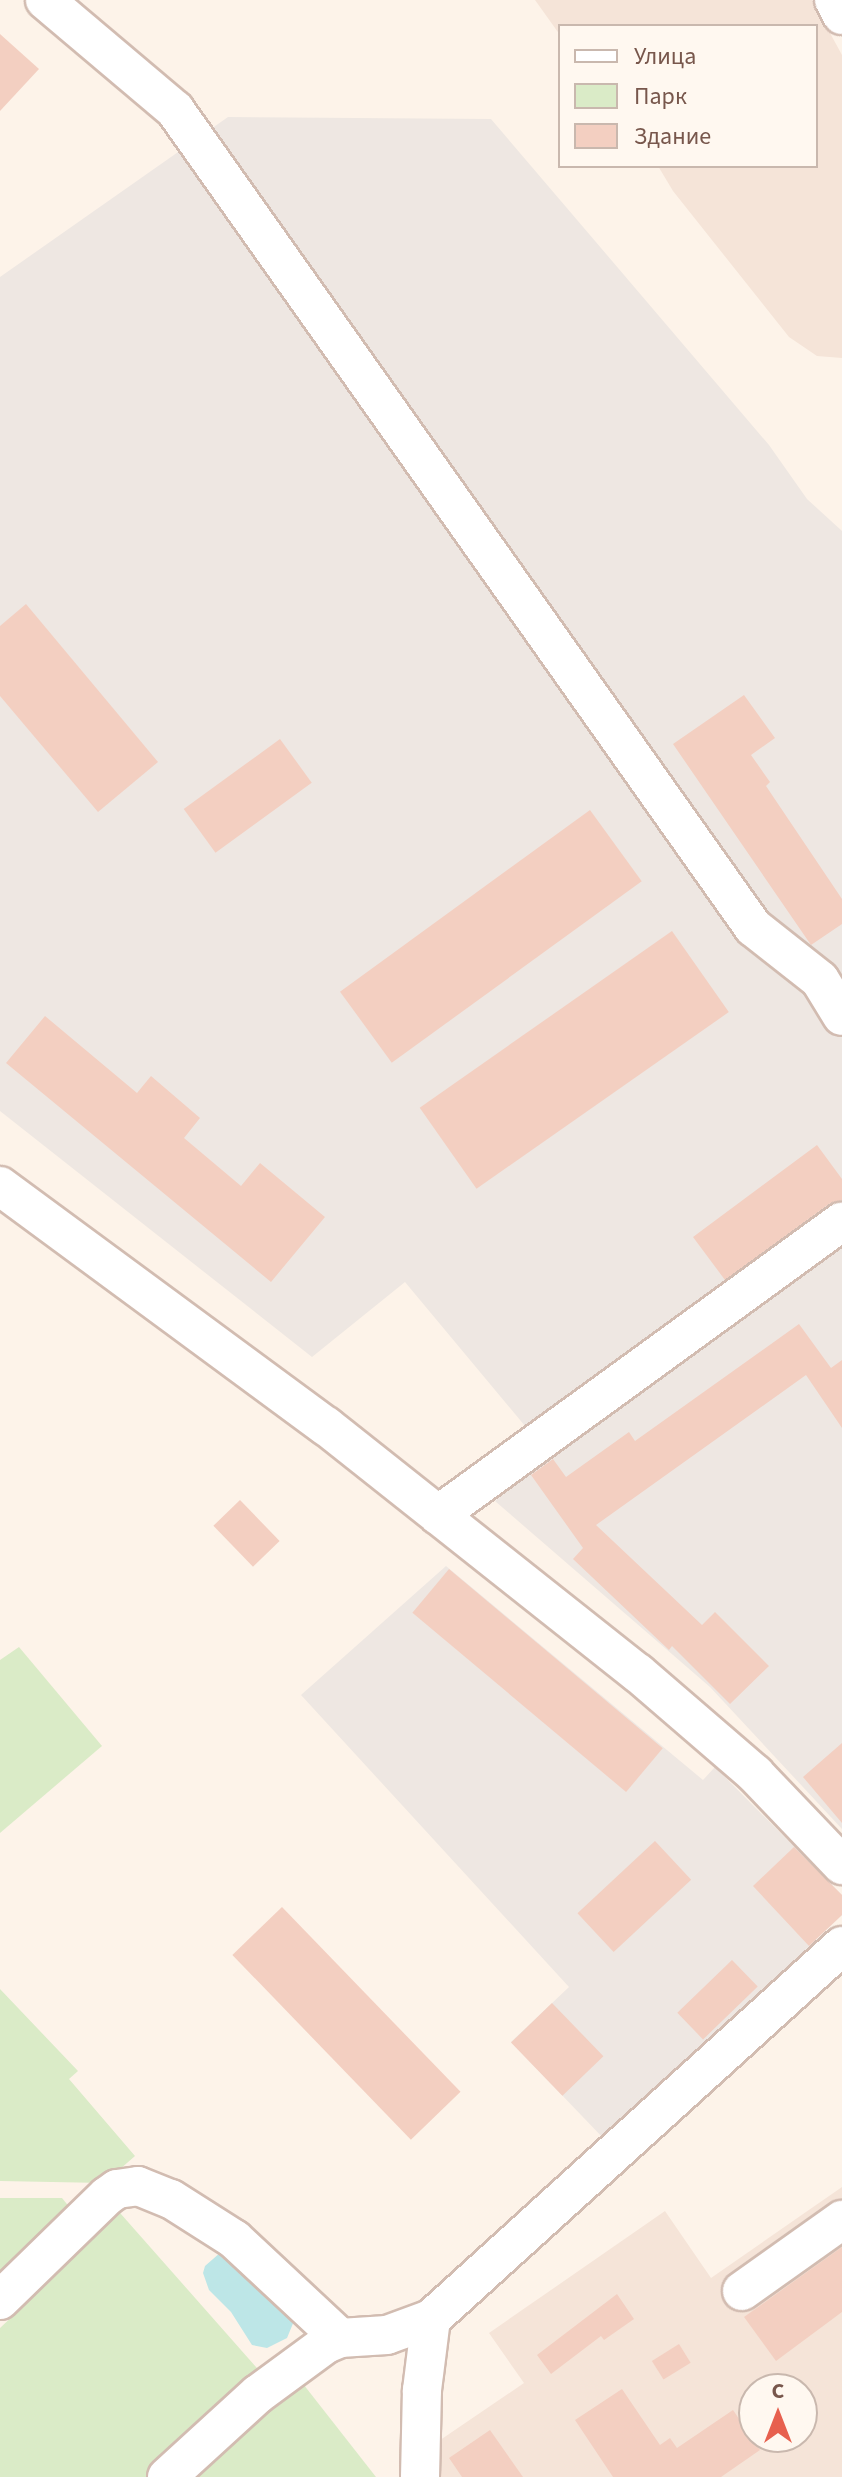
<!DOCTYPE html>
<html>
<head>
<meta charset="utf-8">
<style>
  body { margin:0 }
  #map { position:relative; width:842px; height:2477px; overflow:hidden; background:#fdf3e9; font-family:"Source Sans 3",sans-serif }
  div>[style] { position:absolute }
  .residential>* { inset:0; background:#f5e4d8 }
  .industrial>* { inset:0; background:#eee7e2 }
  .green>* { inset:0; background:#daebc7 }
  .water>* { inset:0; background:#bde6e7 }
  .building>* { inset:0; background:#f3cfc1; transform-origin:0 0 }
  .roads { filter:drop-shadow(2px 0 #d2bcb1) drop-shadow(-2px 0 #d2bcb1) drop-shadow(0 2px #d2bcb1) drop-shadow(0 -2px #d2bcb1) }
  .minor>* { height:38px; margin:-19px; padding:0 19px; transform-origin:19px; border-radius:19px; background:#fff }
  span { translate:-50% -50%; white-space:nowrap; text-align:center; line-height:1.15; -webkit-text-stroke:6px #fff8f0; paint-order:stroke }
  .legend { position:absolute; left:558px; top:24px; width:260px; height:144px; box-sizing:border-box; background:#fff8f0; border:2px solid #c9b8ae; margin:0; padding:10px 14px; list-style:none; font-size:24px; color:#78574c }
  .legend li { display:flex; align-items:center; gap:16px; height:40px }
  .legend b { width:40px; border:2px solid #c9b8ae }
  .north { position:absolute; left:738px; top:2373px; width:80px; height:80px; box-sizing:border-box; background:#fff8f0; border:2px solid #c9b8ae; border-radius:50%; rotate:0deg; font-size:22px; font-weight:700; line-height:32px; text-align:center; color:#78574c }
  .north::after { content:''; display:block; margin:auto; width:28px; height:36px; background:#e7604e; clip-path:polygon(50% 0,100% 100%,50% 72%,0 100%) }
</style>
</head>
<body>
<div id="map">
  <div class="residential">
    <i style="clip-path:polygon(535px 0,812px 0,842px 55px,842px 358px,817px 356px,789px 337px,673px 191px,658px 166px,816px 166px,816px 26px,560px 26px,560px 35px)"></i>
    <i style="clip-path:polygon(evenodd,842px 2187px,842px 2477px,415px 2477px,405px 2464px,524px 2383px,489px 2333px,665px 2211px,711px 2278px,842px 2187px,754px 2389px,802px 2389px,802px 2437px,754px 2437px,754px 2389px)"></i>
  </div>
  <div class="industrial">
    <i style="clip-path:polygon(228px 117px,491px 119px,769px 445px,807px 499px,842px 531px,842px 1829px,710px 1687px,495px 1501px,550px 1456px,405px 1282px,312px 1357px,0 1111px,0 277px)"></i>
    <i style="clip-path:polygon(446px 1566px,703px 1780px,715px 1767px,842px 1895px,842px 1915px,605px 2140px,511px 2042px,569px 1987px,301px 1695px)"></i>
  </div>
  <div class="green">
    <i style="clip-path:polygon(19px 1647px,102px 1746px,0 1833px,0 1660px)"></i>
    <i style="clip-path:polygon(0 1989px,78px 2071px,69px 2079px,135px 2156px,104px 2183px,0 2181px)"></i>
    <i style="clip-path:polygon(0 2198px,62px 2198px,75px 2214px,0 2290px)"></i>
    <i style="clip-path:polygon(113px 2205px,264px 2376px,153px 2477px,0 2477px,0 2328px,17px 2312px,47px 2268px)"></i>
    <i style="clip-path:polygon(300px 2380px,376px 2477px,188px 2477px)"></i>
  </div>
  <div class="water">
    <i style="clip-path:polygon(221px 2252px,294px 2321px,287px 2338px,267px 2348px,252px 2345px,231px 2312px,209px 2290px,203px 2273px,205px 2266px)"></i>
  </div>
  <div class="building">
    <i style="clip-path:polygon(0 34px,39px 69px,0 111px)"></i>
    <i style="clip-path:polygon(26px 604px,158px 762px,98px 812px,0 696px,0 626px)"></i>
    <i style="clip-path:polygon(744px 695px,775px 738px,751px 755px,770px 782px,766px 786px,842px 899px,842px 924px,811px 945px,673px 744px)"></i>
    <i style="left:280px;top:739px;width:54px;height:119px;rotate:54deg"></i>
    <i style="left:590px;top:810px;width:88px;height:309px;rotate:54deg"></i>
    <i style="left:672px;top:931px;width:99px;height:308px;rotate:55deg"></i>
    <i style="clip-path:polygon(45px 1016px,137px 1093px,151px 1076px,200px 1118px,184px 1138px,241px 1186px,260px 1163px,325px 1217px,271px 1282px,6px 1063px)"></i>
    <i style="clip-path:polygon(817px 1145px,842px 1179px,842px 1200px,829px 1204px,725px 1280px,693px 1237px)"></i>
    <i style="clip-path:polygon(799px 1324px,831px 1368px,842px 1360px,842px 1428px,806px 1375px,596px 1525px,702px 1625px,715px 1612px,769px 1666px,730px 1704px,672px 1646px,669px 1650px,573px 1559px,583px 1548px,531px 1475px,553px 1459px,566px 1477px,629px 1432px,635px 1441px)"></i>
    <i style="left:240px;top:1500px;width:57px;height:37px;rotate:46deg"></i>
    <i style="left:449px;top:1569px;width:279px;height:57px;rotate:40deg"></i>
    <i style="clip-path:polygon(842px 1743px,842px 1823px,803px 1777px)"></i>
    <i style="left:655px;top:1841px;width:53px;height:106px;rotate:47deg"></i>
    <i style="clip-path:polygon(794px 1847px,842px 1895px,842px 1915px,809px 1946px,753px 1886px)"></i>
    <i style="left:282px;top:1907px;width:257px;height:69px;rotate:46deg"></i>
    <i style="left:732px;top:1960px;width:37px;height:76px;rotate:46deg"></i>
    <i style="left:552px;top:2003px;width:74px;height:57px;rotate:46deg"></i>
    <i style="clip-path:polygon(842px 2247px,842px 2312px,776px 2361px,744px 2317px)"></i>
    <i style="clip-path:polygon(617px 2294px,634px 2319px,604px 2340px,601px 2336px,551px 2374px,537px 2355px)"></i>
    <i style="left:679px;top:2344px;width:22px;height:32px;rotate:58deg"></i>
    <i style="clip-path:polygon(622px 2389px,660px 2445px,670px 2438px,677px 2448px,733px 2410px,760px 2450px,721px 2477px,613px 2477px,575px 2420px)"></i>
    <i style="clip-path:polygon(490px 2430px,523px 2477px,462px 2477px,449px 2458px)"></i>
  </div>
  <div class="roads">
    <div class="minor">
      <i style="left:45px;top:0;width:170px;rotate:40.2deg"></i>
      <i style="left:175px;top:110px;width:1001px;rotate:54.72deg"></i>
      <i style="left:753px;top:927px;width:85px;rotate:38.3deg"></i>
      <i style="left:820px;top:980px;width:42px;rotate:58.6deg"></i>
      <i style="left:834px;top:0;width:17px;rotate:62deg"></i>
      <i style="left:0;top:1186px;width:405px;rotate:36.4deg"></i>
      <i style="left:326px;top:1426px;width:398px;rotate:38.4deg"></i>
      <i style="left:638px;top:1673px;width:155px;rotate:40.8deg"></i>
      <i style="left:755px;top:1774px;width:126px;rotate:46.3deg"></i>
      <i style="left:438px;top:1515px;width:499px;rotate:-36deg"></i>
      <i style="left:742px;top:2291px;width:123px;rotate:-35.4deg"></i>
      <i style="left:0;top:2300px;width:149px;rotate:-44.2deg"></i>
      <i style="left:107px;top:2196px;width:12px;rotate:-35deg"></i>
      <i style="left:117px;top:2189px;width:21px;rotate:-8deg"></i>
      <i style="left:138px;top:2186px;width:35px;rotate:22deg"></i>
      <i style="left:171px;top:2199px;width:75px;rotate:32.4deg"></i>
      <i style="left:234px;top:2239px;width:145px;rotate:43deg"></i>
      <i style="left:167px;top:2477px;width:123px;rotate:-42.4deg"></i>
      <i style="left:258px;top:2394px;width:84px;rotate:-36.3deg"></i>
      <i style="left:326px;top:2344px;width:15px;rotate:-23deg"></i>
      <i style="left:340px;top:2338px;width:47px;rotate:-3.7deg"></i>
      <i style="left:387px;top:2335px;width:47px;rotate:-20deg"></i>
      <i style="left:431px;top:2319px;width:555px;rotate:-42.23deg"></i>
      <i style="left:420px;top:2477px;width:87px;rotate:-88.7deg"></i>
      <i style="left:422px;top:2390px;width:72px;rotate:-82.8deg"></i>
    </div>
  </div>
  <ul class="legend">
  <li><b style="height:10px;background:#fff"></b>Улица</li>
  <li><b style="height:22px;background:#daebc7"></b>Парк</li>
  <li><b style="height:22px;background:#f3cfc1"></b>Здание</li>
  </ul>
  <div class="north">С</div>
</div>
</body>
</html>
